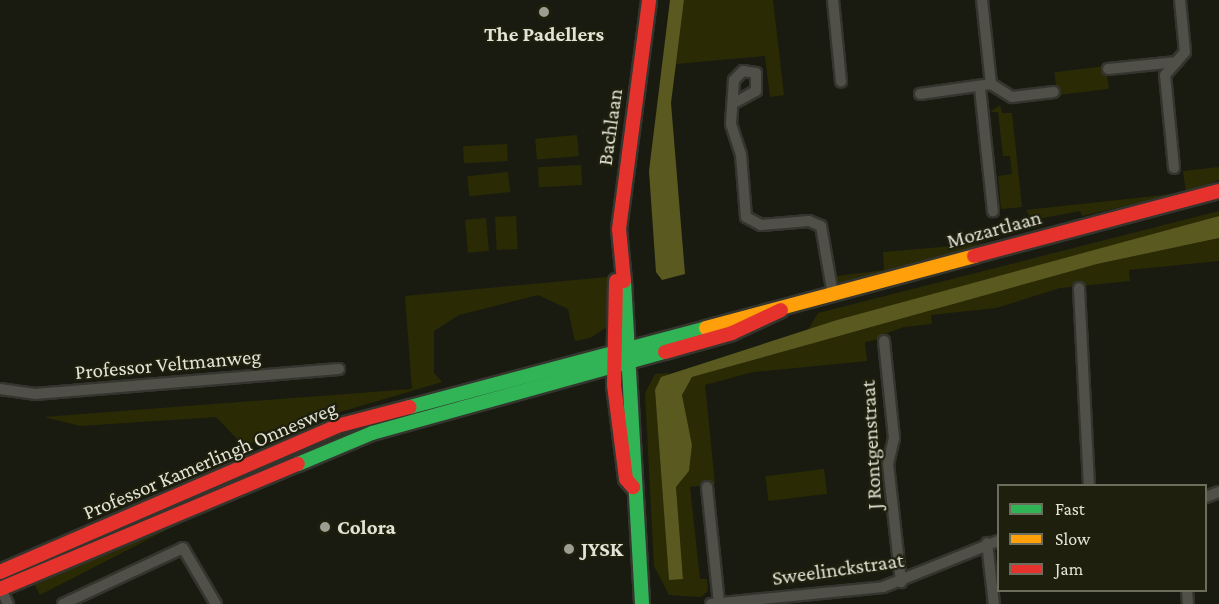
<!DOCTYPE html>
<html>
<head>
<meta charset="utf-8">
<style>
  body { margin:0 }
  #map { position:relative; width:1219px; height:604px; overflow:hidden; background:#1a1b10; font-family:"Crimson Pro",serif }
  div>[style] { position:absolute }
  .green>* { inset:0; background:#2a2b05; transform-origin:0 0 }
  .water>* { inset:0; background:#5a5a20 }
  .roads { filter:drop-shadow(2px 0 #34352e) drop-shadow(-2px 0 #34352e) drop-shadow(0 2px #34352e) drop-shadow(0 -2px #34352e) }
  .street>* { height:10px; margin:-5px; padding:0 5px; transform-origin:5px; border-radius:5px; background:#505048 }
  .fast>* { height:14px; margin:-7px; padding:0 7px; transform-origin:7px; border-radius:7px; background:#30b455 }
  .slow>* { height:14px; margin:-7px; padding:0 7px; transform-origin:7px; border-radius:7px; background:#ff9f0a }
  .jam>* { height:14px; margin:-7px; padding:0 7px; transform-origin:7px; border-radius:7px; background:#e5322d }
  .dots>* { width:16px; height:16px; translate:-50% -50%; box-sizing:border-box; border:3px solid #1e1f0c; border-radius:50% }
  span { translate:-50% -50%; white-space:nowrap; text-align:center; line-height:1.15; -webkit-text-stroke:4.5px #1e1f0c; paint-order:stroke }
  .poi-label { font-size:21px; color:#e3e3d7; font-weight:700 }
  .left { translate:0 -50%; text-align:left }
  .street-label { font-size:21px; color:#e3e3d7 }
  .legend { position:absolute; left:997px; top:484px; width:210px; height:108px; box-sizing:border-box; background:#1e1f0c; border:2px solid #6d6d5d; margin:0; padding:8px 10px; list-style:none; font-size:18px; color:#e3e3d7 }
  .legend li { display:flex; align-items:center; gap:12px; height:30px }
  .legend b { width:30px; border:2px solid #6d6d5d }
</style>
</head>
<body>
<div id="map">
  <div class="green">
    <i style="clip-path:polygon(684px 0,773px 0,784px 95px,770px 97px,765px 56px,676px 64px)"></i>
    <i style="left:1106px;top:66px;width:23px;height:52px;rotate:83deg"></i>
    <i style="clip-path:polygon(1000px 105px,1002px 113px,1012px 113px,1022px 207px,1001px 209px,998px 176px,1012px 174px,1010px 156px,1003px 156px,998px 112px,990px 112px)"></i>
    <i style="left:577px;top:135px;width:21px;height:42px;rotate:85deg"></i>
    <i style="left:507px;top:144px;width:17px;height:44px;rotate:87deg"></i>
    <i style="left:581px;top:165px;width:20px;height:43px;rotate:87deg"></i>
    <i style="clip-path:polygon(1219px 167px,1219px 180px,1186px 192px,1183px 171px)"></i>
    <i style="left:508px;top:172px;width:20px;height:41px;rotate:84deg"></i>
    <i style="clip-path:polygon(1182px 193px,1082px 216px,1080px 211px,1032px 220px,1026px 210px)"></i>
    <i style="clip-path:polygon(1219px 211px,1219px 216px,808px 330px,818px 313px)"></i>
    <i style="left:516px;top:216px;width:33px;height:21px;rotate:87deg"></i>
    <i style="left:486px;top:218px;width:33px;height:21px;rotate:85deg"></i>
    <i style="clip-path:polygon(1219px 238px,1219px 261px,1129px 270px,1130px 281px,1060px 288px,996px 308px,931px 315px,932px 324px,904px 327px,887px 333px,887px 338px,865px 342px,867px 361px,753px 372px,705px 385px,715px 484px,690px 487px,700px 579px,707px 579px,708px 591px,701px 597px,669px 595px,654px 566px,645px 393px,655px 374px,669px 373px,655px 390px,669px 579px,683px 579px,676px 487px,689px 471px,692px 445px,682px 395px,692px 377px,1097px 264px)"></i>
    <i style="clip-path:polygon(1001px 242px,839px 287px,837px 276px,884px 270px,883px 252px)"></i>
    <i style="clip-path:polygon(607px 277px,607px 327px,590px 338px,575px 341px,568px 309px,538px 295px,459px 315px,434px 331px,434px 373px,442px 382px,296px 425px,244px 446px,216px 417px,80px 426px,44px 417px,412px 389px,405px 296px)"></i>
    <i style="clip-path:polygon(510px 385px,279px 463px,28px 569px,332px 433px)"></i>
    <i style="left:824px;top:469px;width:25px;height:59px;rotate:83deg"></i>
    <i style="clip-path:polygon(171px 518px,174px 526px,40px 595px,32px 579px)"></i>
  </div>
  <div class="water">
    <i style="clip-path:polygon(670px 0,684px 0,671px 103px,685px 274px,662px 280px,656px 272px,649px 171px)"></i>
    <i style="clip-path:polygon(1219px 216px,1219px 238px,1097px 264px,692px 377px,682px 395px,692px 445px,689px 471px,676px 487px,683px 579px,669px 580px,655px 390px,661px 377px,837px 320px)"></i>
  </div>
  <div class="roads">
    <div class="street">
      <i style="left:833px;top:0;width:82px;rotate:84.4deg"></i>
      <i style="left:1108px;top:69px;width:69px;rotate:-5.8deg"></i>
      <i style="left:991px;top:84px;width:25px;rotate:32deg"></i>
      <i style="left:1012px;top:97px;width:42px;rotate:-6.8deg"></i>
      <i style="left:980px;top:88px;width:124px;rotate:84deg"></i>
      <i style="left:920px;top:94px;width:72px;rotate:-8deg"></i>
      <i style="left:991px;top:84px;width:84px;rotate:-96.1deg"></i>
      <i style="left:736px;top:102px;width:23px;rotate:-29deg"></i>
      <i style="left:756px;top:91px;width:18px;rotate:-90deg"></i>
      <i style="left:756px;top:73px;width:13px;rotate:-171deg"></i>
      <i style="left:743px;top:71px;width:13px;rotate:135deg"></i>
      <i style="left:734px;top:80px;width:44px;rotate:93.9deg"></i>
      <i style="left:731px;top:124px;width:33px;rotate:72deg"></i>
      <i style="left:741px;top:155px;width:62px;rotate:85.4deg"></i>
      <i style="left:746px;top:217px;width:17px;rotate:28deg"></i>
      <i style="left:761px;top:225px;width:48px;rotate:-4.8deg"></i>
      <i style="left:809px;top:221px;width:13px;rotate:23deg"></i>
      <i style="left:821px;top:226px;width:70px;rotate:80.1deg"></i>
      <i style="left:1174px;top:168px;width:93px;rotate:-95.5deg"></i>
      <i style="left:1165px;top:75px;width:30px;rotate:-49deg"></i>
      <i style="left:1185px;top:52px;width:52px;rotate:-95.5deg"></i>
      <i style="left:1079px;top:288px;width:198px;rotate:87.1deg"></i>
      <i style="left:884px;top:341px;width:98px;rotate:84.1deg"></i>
      <i style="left:894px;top:438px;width:27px;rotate:103deg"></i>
      <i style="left:888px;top:464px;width:119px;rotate:83.7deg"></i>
      <i style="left:0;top:389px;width:35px;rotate:8deg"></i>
      <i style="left:35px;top:394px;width:305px;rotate:-4.7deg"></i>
      <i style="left:707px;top:487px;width:117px;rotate:84.1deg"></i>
      <i style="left:1206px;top:497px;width:14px;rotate:-21deg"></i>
      <i style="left:987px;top:543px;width:61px;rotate:83.5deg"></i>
      <i style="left:1px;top:589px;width:17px;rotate:65deg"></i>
      <i style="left:1187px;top:590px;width:14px;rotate:86deg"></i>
      <i style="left:63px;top:604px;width:132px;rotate:-25deg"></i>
      <i style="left:183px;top:548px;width:65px;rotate:59.5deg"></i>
      <i style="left:711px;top:604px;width:173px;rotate:-5.6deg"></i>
      <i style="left:883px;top:587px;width:124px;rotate:-21.8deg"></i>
    </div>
    <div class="fast">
      <i style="left:624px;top:281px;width:324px;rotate:86.8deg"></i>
      <i style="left:410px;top:407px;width:306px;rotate:-14.9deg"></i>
      <i style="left:298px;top:464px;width:80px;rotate:-22.7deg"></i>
      <i style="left:372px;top:433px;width:304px;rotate:-15.5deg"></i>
    </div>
    <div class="slow">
      <i style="left:706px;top:328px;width:278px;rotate:-15deg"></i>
    </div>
    <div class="jam">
      <i style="left:974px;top:256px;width:253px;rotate:-14.9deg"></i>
      <i style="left:616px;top:281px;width:104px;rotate:91.1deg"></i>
      <i style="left:614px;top:385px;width:95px;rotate:82.7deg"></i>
      <i style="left:626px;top:479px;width:11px;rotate:49deg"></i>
      <i style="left:624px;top:281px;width:52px;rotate:-95.5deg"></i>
      <i style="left:619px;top:229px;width:231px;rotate:-82.5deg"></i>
      <i style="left:665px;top:352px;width:70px;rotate:-15.8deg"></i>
      <i style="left:732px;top:333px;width:54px;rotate:-25.1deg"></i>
      <i style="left:0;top:572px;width:367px;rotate:-23.4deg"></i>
      <i style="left:337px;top:426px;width:75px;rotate:-14.6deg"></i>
      <i style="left:0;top:589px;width:323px;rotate:-22.8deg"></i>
    </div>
  </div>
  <div class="dots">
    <i style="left:544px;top:12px;background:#9d9d91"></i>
    <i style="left:325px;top:527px;background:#9d9d91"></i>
    <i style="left:569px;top:549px;background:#9d9d91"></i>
  </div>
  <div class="poi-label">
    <span style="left:544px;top:34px">The Padellers</span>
    <span class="left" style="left:337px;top:527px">Colora</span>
    <span class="left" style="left:581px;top:549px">JYSK</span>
  </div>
  <div class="street-label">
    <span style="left:610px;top:127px;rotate:-82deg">Bachlaan</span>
    <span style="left:994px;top:229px;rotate:-15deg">Mozartlaan</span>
    <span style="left:168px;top:364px;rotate:-5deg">Professor Veltmanweg</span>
    <span style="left:871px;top:445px;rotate:-93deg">J Rontgenstraat</span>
    <span style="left:210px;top:460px;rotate:-23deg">Professor Kamerlingh Onnesweg</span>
    <span style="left:838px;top:569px;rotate:-8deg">Sweelinckstraat</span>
  </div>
  <ul class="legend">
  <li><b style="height:8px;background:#30b455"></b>Fast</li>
  <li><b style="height:8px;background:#ff9f0a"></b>Slow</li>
  <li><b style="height:8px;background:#e5322d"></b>Jam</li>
  </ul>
</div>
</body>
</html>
